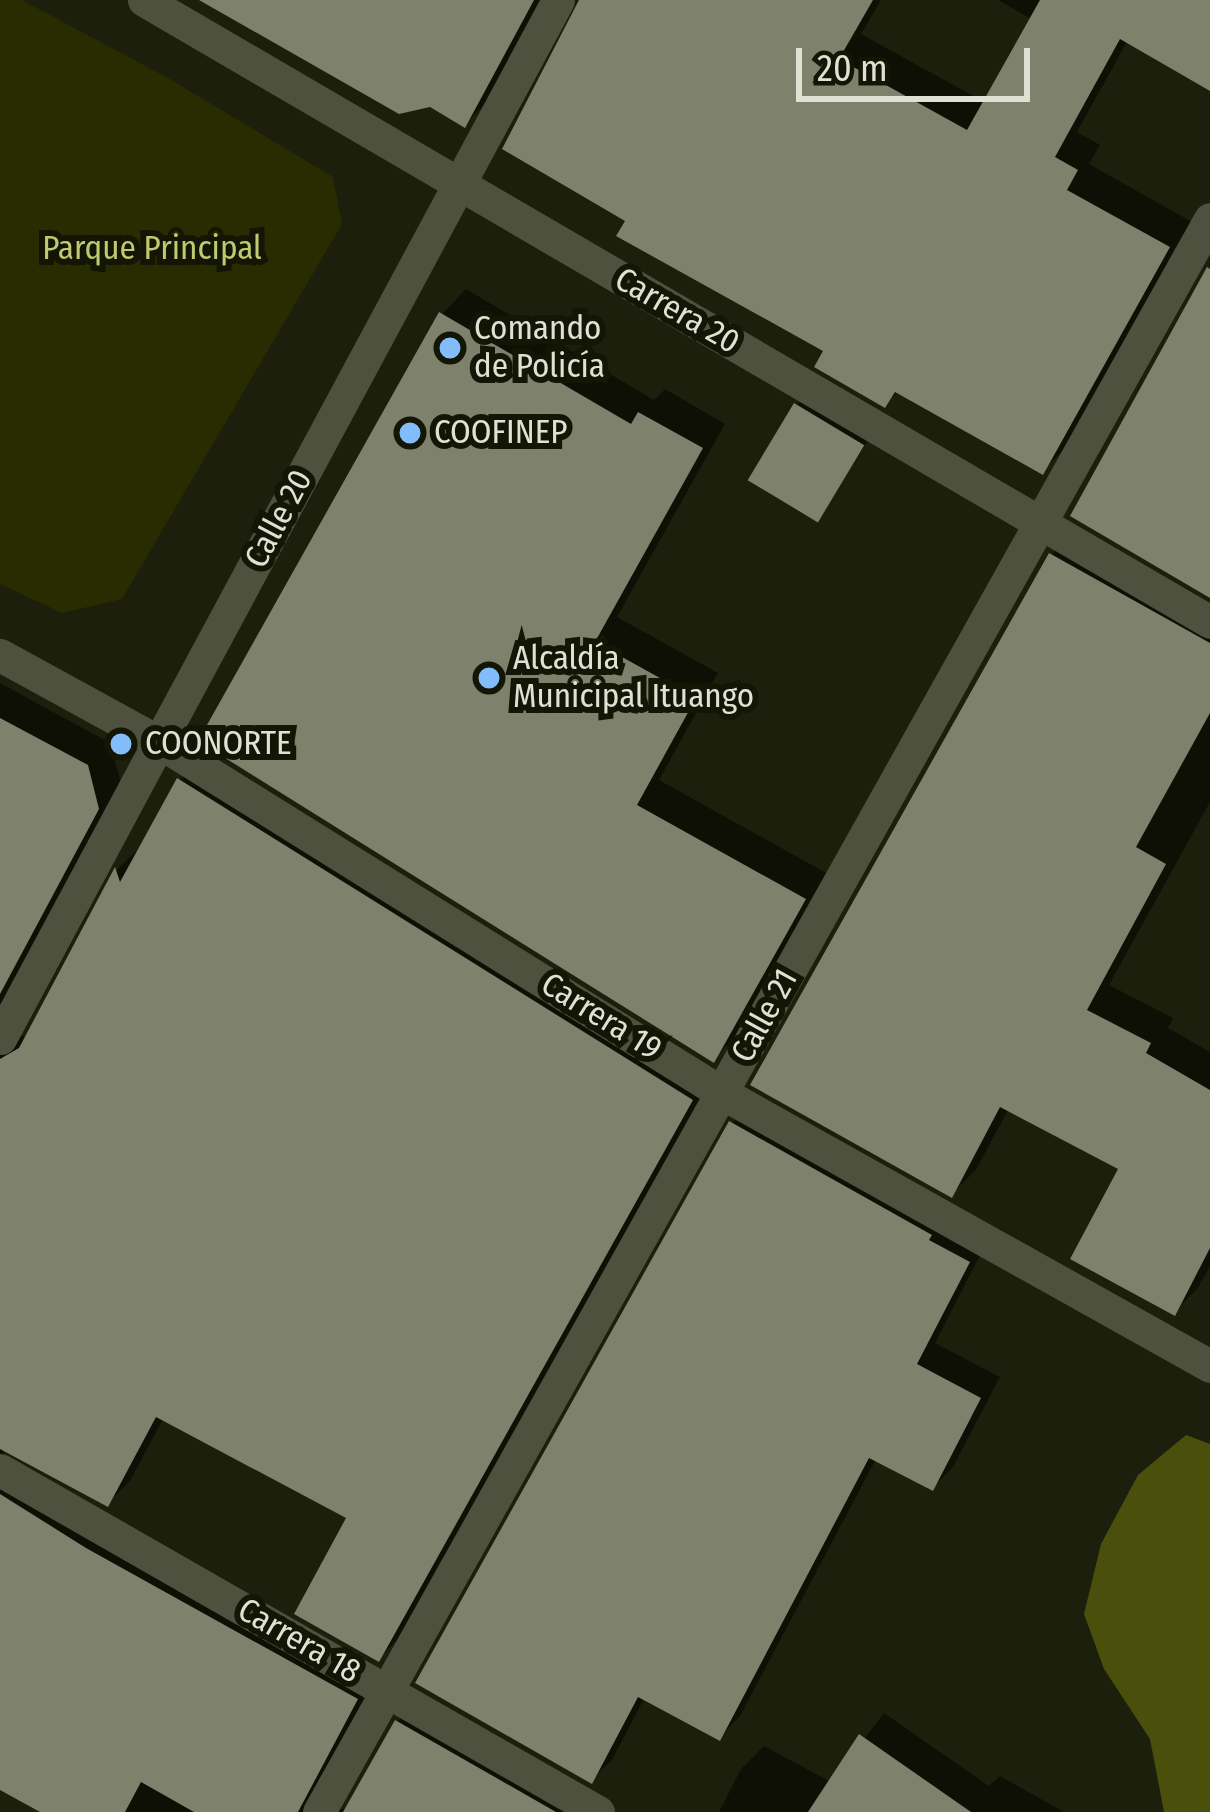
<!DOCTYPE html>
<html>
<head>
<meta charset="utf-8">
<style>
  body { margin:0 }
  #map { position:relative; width:1210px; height:1812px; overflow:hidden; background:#1c1f0c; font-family:"Fira Sans Condensed",sans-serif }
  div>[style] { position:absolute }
  .green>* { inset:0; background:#282c00 }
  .forest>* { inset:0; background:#4a500c }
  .shadow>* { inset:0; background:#0007 }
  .building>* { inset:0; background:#7e816c; transform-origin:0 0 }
  .pedestrian>* { height:33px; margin:-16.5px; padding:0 16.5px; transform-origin:16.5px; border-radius:16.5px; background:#4e513d }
  .minor>* { height:33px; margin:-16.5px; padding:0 16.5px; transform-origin:16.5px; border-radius:16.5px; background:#4e513d }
  .secondary>* { height:33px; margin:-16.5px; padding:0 16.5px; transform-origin:16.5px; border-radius:16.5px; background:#4e513d }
  .dots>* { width:33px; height:33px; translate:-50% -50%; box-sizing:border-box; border:6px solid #131505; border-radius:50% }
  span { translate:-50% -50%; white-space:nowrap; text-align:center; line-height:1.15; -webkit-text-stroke:12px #131505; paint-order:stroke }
  .park-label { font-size:33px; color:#bfca6f }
  .street-label { font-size:33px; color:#dfe1d5 }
  .poi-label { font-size:33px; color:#dfe1d5 }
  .left { translate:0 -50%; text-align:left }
  .scale { position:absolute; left:796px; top:48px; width:234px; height:54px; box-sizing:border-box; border:6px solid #dfe1d5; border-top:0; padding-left:15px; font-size:36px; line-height:42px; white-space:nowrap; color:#dfe1d5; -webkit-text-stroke:9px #131505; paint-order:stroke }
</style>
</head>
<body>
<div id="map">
  <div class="green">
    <i style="clip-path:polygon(0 0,22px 0,168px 78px,333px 177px,342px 224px,122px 599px,62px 613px,0 584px)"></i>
  </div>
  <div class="forest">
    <i style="clip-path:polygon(1186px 1435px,1210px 1444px,1210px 1812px,1164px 1812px,1150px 1739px,1104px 1669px,1084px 1614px,1101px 1544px,1138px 1475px)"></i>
  </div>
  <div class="shadow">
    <i style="clip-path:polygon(208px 0,543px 0,489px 100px,465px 124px)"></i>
    <i style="clip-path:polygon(582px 0,881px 0,861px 34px,986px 103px,1033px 20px,998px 0,1210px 0,1210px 88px,1128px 40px,1077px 132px,1100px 145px,1089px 164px,1192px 222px,1067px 447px,1042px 471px,899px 390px,885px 405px,827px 350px,629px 219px)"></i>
    <i style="clip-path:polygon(466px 289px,654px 400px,665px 389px,725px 424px,617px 617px,718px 673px,659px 780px,828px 874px,737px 1035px,713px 1059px,202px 740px,442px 314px)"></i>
    <i style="clip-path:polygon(806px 396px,872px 434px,820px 517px,796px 405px)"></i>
    <i style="clip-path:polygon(1076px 530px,1210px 608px,1210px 802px,1109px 985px,1173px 1018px,1168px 1028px,1210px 1052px,1210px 1266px,1198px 1288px,1174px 1312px,1122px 1168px,1009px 1108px,976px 1170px,951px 1194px,754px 1083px,1052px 554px)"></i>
    <i style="clip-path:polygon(0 683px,110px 743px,121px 783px,12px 1034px,28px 1037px,118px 869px,139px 848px,180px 780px,203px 757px,714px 1076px,401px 1636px,378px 1659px,350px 1517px,164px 1417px,130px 1481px,107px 1504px,4px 1447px,3px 1456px,379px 1675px,333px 1809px,348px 1809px,397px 1722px,420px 1699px,601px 1812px,46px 1812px,0 1786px)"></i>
    <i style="clip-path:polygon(753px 1102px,988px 1240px,935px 1343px,1000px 1377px,953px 1467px,932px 1488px,876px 1459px,740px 1716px,720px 1737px,645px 1697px,612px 1760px,591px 1780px,732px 1123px)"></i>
    <i style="clip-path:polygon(884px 1713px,989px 1786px,1000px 1776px,1064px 1812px,719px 1812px,741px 1769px,764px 1746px,831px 1782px)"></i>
  </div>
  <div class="building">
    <i style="clip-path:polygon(199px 0,534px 0,465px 128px,430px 107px,399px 114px)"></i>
    <i style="clip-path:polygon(579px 0,873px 0,839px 59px,967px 130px,1040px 0,1210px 0,1210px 91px,1120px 39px,1055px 157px,1078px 170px,1067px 190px,1170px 247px,1043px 475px,895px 392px,885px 408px,814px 367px,823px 351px,616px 236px,625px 221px,502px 149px)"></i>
    <i style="clip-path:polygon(1207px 267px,1210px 269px,1210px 598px,1070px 516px)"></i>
    <i style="clip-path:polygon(439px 312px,631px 424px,638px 412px,703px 448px,595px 642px,696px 698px,637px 805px,806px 899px,714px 1063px,198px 741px)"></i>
    <i style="left:794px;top:403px;width:82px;height:90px;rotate:31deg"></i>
    <i style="clip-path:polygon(1049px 553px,1210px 643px,1210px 713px,1136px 847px,1166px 864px,1087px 1010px,1151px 1043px,1146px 1053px,1210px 1090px,1210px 1248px,1175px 1316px,1070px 1259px,1118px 1169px,1000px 1107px,952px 1198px,750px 1085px)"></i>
    <i style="clip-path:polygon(0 718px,88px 765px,99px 809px,0 994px)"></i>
    <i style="clip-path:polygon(177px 778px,693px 1100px,379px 1662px,294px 1614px,346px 1518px,156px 1417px,108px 1507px,0 1449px,0 1059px,19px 1048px,115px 867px,120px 882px)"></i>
    <i style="clip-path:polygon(729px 1121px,932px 1235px,929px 1240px,970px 1262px,917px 1364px,981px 1398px,933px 1491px,869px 1458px,720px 1741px,638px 1697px,592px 1784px,415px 1683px)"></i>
    <i style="clip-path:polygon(0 1494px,86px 1548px,358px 1699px,298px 1812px,194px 1812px,141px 1782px,125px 1812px,40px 1812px,0 1790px)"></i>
    <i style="clip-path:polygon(395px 1720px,556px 1812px,343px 1812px)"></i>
    <i style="clip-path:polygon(859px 1734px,971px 1812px,808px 1812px)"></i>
  </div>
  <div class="pedestrian">
    <i style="left:159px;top:742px;width:663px;rotate:31.94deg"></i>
  </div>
  <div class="minor">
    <i style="left:144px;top:0;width:1234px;rotate:30.26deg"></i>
    <i style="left:159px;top:742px;width:842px;rotate:-61.73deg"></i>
    <i style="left:722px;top:1093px;width:559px;rotate:29.22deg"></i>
    <i style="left:0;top:1470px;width:689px;rotate:29.77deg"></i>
    <i style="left:319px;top:1812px;width:1825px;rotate:-60.78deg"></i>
  </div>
  <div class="secondary">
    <i style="left:0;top:655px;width:181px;rotate:28.7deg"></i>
    <i style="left:159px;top:742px;width:336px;rotate:118.2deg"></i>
  </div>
  <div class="dots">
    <i style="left:450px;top:348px;background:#82bcfa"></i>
    <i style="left:410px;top:433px;background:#82bcfa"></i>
    <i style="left:489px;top:678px;background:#82bcfa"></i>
    <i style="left:121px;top:744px;background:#82bcfa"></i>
  </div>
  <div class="park-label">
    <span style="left:152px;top:249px">Parque Principal</span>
  </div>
  <div class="street-label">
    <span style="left:677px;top:311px;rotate:30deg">Carrera 20</span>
    <span style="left:279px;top:519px;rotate:-62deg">Calle 20</span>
    <span style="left:765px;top:1016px;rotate:-61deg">Calle 21</span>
    <span style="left:601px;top:1017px;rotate:32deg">Carrera 19</span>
    <span style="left:299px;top:1641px;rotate:30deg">Carrera 18</span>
  </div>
  <div class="poi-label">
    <span class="left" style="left:474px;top:348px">Comando<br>de Policía</span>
    <span class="left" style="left:434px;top:433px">COOFINEP</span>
    <span class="left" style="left:513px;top:678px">Alcaldía<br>Municipal Ituango</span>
    <span class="left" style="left:145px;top:744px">COONORTE</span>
  </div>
  <div class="scale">20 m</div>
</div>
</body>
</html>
